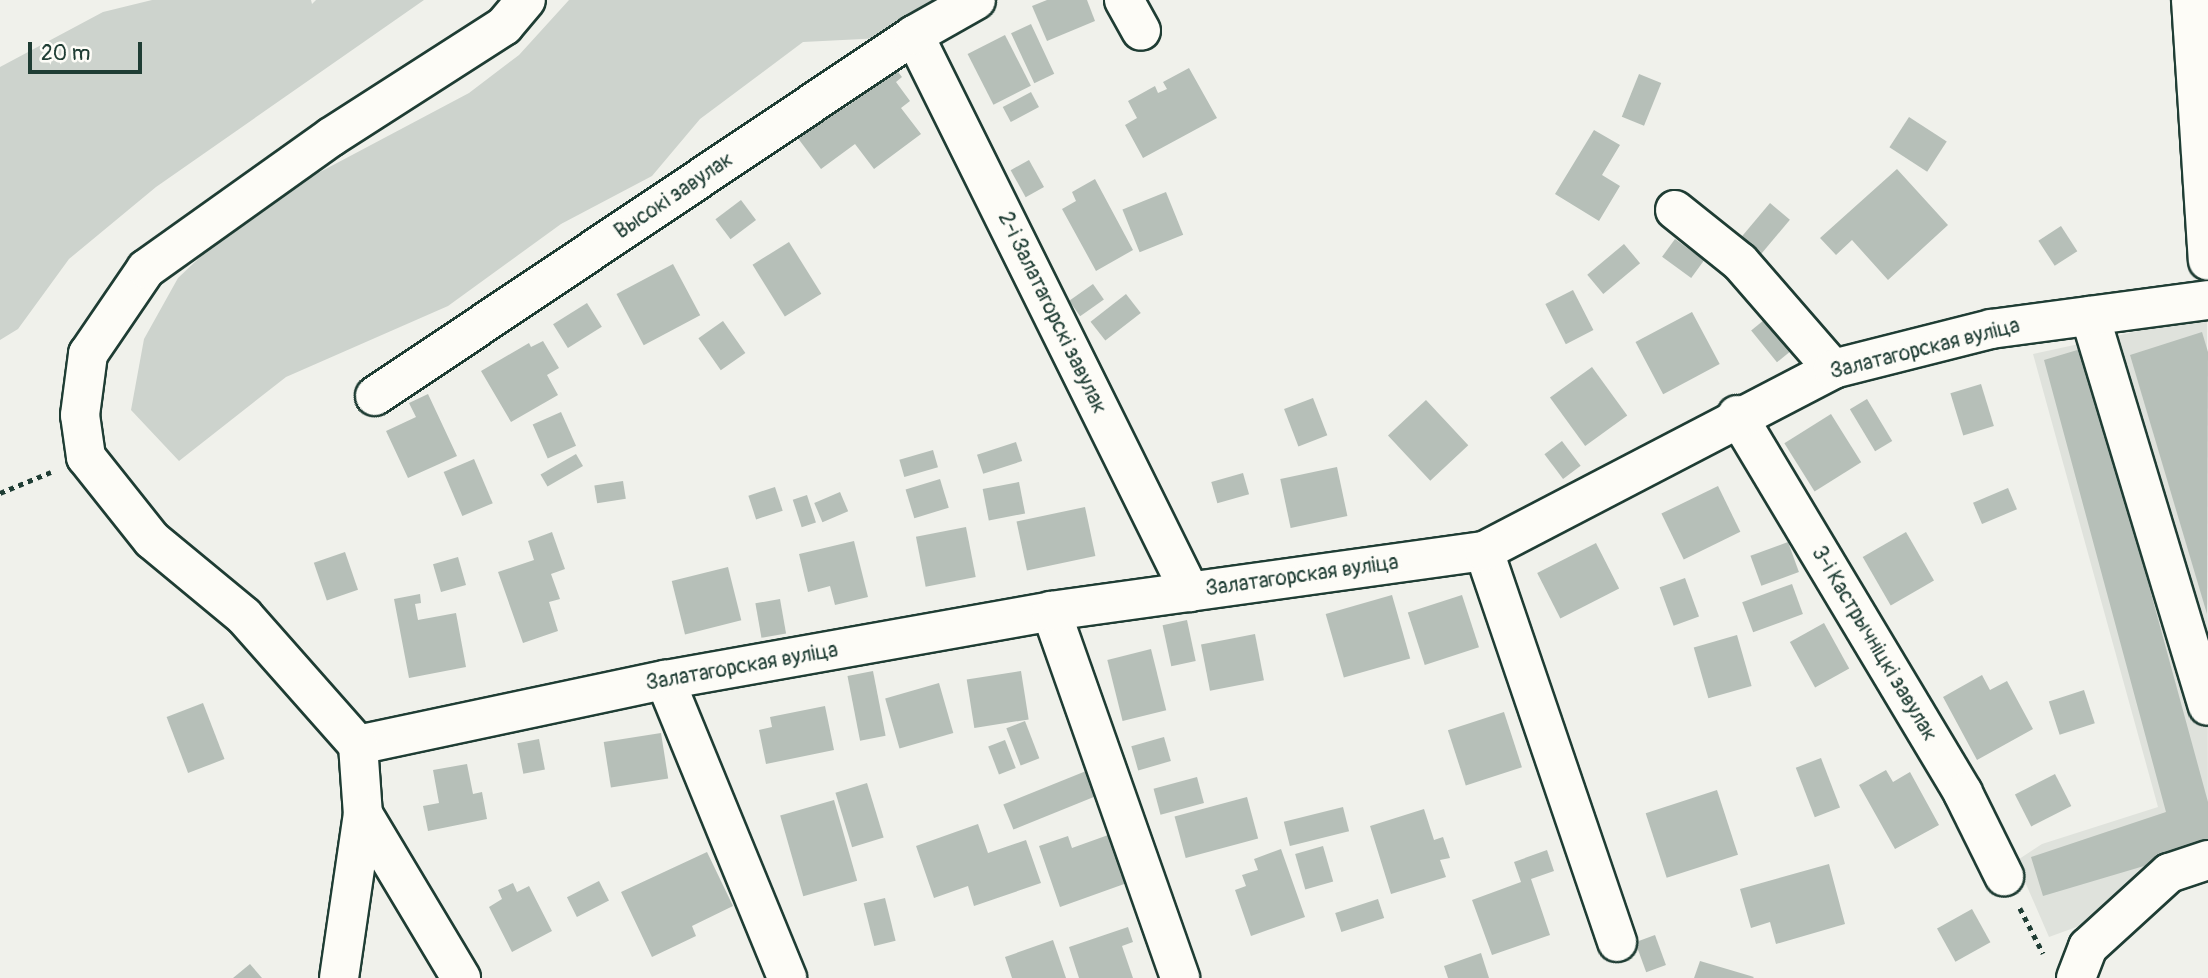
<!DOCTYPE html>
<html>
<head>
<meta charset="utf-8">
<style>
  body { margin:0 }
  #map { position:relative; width:2208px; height:978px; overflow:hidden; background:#f0f1eb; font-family:Pangolin,sans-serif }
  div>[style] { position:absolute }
  .built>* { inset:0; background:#dfe2dc }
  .green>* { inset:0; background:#cdd3cd }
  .building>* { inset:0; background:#b6bfb8; transform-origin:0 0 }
  .path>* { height:4.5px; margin-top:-2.25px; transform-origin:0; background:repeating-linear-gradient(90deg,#1f3d34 0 5px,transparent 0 10px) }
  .roads { filter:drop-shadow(2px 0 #1f3d34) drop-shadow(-2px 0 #1f3d34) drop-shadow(0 2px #1f3d34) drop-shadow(0 -2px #1f3d34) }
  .minor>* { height:38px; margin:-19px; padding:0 19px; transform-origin:19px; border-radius:19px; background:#fdfcf7 }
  span { translate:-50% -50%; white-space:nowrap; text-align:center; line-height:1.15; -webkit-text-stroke:7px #fdfcf7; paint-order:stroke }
  .street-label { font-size:21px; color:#1f3d34 }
  .scale { position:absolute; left:28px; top:42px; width:114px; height:32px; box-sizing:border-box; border:4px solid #1f3d34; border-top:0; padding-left:9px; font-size:21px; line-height:24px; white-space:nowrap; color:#1f3d34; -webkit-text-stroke:5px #fdfcf7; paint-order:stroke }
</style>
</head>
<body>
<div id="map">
  <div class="built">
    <i style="clip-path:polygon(2207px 316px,2208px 879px,2049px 937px,2016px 861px,2042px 844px,2158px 807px,2033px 354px)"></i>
  </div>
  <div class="green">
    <i style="clip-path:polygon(152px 0,311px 0,312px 4px,316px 0,424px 0,156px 187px,69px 259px,18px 329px,0 340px,0 67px,103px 12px)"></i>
    <i style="clip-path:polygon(569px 0,945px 0,882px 38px,803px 42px,700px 119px,652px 176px,561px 224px,448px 306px,286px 377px,179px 461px,131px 410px,144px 339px,178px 278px,252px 208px,469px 93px,519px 55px)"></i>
  </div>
  <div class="building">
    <i style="clip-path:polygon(1047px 0,1087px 0,1095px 21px,1047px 41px,1032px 6px)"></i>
    <i style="left:1031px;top:24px;width:55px;height:22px;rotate:65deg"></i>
    <i style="left:1005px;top:35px;width:57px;height:42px;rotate:63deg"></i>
    <i style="clip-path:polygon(892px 64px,902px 77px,896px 82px,910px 101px,901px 108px,921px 134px,874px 169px,855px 144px,821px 169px,794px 133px,838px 100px,845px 108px,878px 83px,873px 77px)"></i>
    <i style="clip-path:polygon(1189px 68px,1217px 118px,1143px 158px,1125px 125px,1137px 118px,1128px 101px,1155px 86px,1158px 93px,1167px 89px,1163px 82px)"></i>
    <i style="left:1639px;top:74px;width:24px;height:46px;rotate:22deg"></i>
    <i style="left:1031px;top:92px;width:17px;height:32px;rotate:62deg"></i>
    <i style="left:1909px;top:117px;width:45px;height:36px;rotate:33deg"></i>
    <i style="clip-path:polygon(1594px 130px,1620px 145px,1602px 175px,1620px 186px,1599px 221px,1555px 194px)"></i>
    <i style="left:1029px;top:160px;width:31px;height:21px;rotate:61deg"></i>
    <i style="clip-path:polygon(1897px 169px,1948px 225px,1888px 280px,1852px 240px,1836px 255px,1820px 238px)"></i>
    <i style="clip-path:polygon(1095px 179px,1133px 250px,1096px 271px,1062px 209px,1076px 201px,1072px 192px)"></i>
    <i style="left:1166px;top:192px;width:46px;height:47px;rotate:68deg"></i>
    <i style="left:741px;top:200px;width:25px;height:32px;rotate:53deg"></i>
    <i style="left:1770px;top:203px;width:26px;height:52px;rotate:40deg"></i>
    <i style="left:2061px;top:226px;width:30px;height:27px;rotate:57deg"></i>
    <i style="left:1675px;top:239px;width:36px;height:22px;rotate:36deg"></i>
    <i style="left:789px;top:242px;width:61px;height:43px;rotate:58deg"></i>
    <i style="left:1624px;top:244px;width:25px;height:48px;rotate:50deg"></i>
    <i style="left:673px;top:264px;width:58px;height:64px;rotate:62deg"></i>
    <i style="left:1093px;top:284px;width:19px;height:29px;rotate:55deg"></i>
    <i style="left:1573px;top:290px;width:45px;height:31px;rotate:63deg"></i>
    <i style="left:1126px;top:294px;width:24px;height:45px;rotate:52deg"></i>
    <i style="left:587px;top:303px;width:28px;height:40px;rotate:58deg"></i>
    <i style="left:1692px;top:312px;width:59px;height:64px;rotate:62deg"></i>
    <i style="left:1769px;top:316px;width:41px;height:23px;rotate:51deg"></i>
    <i style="left:723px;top:321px;width:39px;height:30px;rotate:55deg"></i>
    <i style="clip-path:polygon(2202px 332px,2208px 352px,2207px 614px,2130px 355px)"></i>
    <i style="clip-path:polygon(543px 341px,559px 368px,547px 375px,558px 395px,511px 422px,481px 371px,529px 343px,531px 347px)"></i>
    <i style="clip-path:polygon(2084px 348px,2208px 802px,2208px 847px,2043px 896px,2031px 857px,2166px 812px,2044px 360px)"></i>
    <i style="left:1592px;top:367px;width:60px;height:52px;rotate:54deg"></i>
    <i style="left:1981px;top:384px;width:44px;height:32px;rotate:73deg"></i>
    <i style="clip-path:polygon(428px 394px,457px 456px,408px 478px,386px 431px,416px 417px,409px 403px)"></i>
    <i style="left:1313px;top:398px;width:40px;height:31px;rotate:69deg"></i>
    <i style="left:1867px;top:399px;width:49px;height:20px;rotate:59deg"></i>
    <i style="left:1426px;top:400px;width:62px;height:52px;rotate:47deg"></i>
    <i style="left:561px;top:412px;width:37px;height:31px;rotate:66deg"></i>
    <i style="left:1831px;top:414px;width:57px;height:55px;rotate:58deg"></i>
    <i style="left:1562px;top:441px;width:31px;height:22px;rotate:53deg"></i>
    <i style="left:1016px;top:442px;width:20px;height:41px;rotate:72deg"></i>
    <i style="left:933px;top:450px;width:18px;height:35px;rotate:74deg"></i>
    <i style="left:576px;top:454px;width:14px;height:41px;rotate:60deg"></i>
    <i style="left:474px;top:459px;width:48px;height:33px;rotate:67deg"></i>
    <i style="left:1337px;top:467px;width:50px;height:58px;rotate:78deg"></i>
    <i style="left:1243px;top:473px;width:22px;height:33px;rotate:74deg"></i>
    <i style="left:940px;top:479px;width:30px;height:36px;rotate:73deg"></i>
    <i style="left:623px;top:481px;width:18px;height:29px;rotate:81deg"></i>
    <i style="left:1019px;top:482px;width:32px;height:37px;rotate:79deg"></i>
    <i style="left:1718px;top:486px;width:51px;height:63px;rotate:64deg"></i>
    <i style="left:775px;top:487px;width:25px;height:28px;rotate:72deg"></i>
    <i style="left:2008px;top:488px;width:23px;height:38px;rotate:67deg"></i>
    <i style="left:840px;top:492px;width:21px;height:28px;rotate:67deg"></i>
    <i style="left:807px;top:495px;width:29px;height:15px;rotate:72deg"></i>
    <i style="left:1085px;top:507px;width:50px;height:70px;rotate:78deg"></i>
    <i style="left:966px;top:527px;width:51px;height:51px;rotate:79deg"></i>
    <i style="clip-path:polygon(552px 532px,565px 569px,551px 574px,560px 599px,549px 602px,558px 631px,523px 643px,498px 572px,534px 560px,528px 541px)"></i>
    <i style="left:1906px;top:532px;width:56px;height:50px;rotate:60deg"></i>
    <i style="clip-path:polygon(854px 541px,868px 597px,835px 605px,830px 586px,808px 592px,799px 554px)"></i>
    <i style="left:1788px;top:542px;width:32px;height:40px;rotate:70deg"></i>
    <i style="left:1596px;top:543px;width:51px;height:66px;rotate:63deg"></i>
    <i style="left:345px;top:552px;width:40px;height:33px;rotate:71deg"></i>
    <i style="left:458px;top:557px;width:29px;height:26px;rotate:74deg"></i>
    <i style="left:728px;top:567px;width:55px;height:58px;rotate:76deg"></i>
    <i style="left:1685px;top:578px;width:41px;height:27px;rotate:70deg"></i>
    <i style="left:1792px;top:584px;width:32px;height:53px;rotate:70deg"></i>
    <i style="clip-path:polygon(420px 594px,421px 603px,415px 604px,418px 620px,456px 613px,466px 667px,409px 678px,394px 599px)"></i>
    <i style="left:1392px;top:595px;width:66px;height:69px;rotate:74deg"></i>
    <i style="left:1462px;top:595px;width:55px;height:57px;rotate:72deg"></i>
    <i style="left:780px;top:599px;width:35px;height:25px;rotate:80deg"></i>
    <i style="left:1187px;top:620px;width:42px;height:25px;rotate:78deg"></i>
    <i style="left:1824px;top:623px;width:52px;height:39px;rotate:61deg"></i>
    <i style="left:1255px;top:634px;width:47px;height:55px;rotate:79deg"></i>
    <i style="left:1737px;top:635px;width:53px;height:45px;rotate:74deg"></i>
    <i style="left:1151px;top:649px;width:63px;height:45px;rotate:76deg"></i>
    <i style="left:873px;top:671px;width:66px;height:26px;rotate:79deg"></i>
    <i style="left:1021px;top:671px;width:49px;height:55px;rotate:81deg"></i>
    <i style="clip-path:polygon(1982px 675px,1990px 690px,2007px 681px,2033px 729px,1977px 760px,1943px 697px)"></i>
    <i style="left:939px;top:683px;width:52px;height:56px;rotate:74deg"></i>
    <i style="left:2084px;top:690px;width:35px;height:37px;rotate:72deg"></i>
    <i style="left:203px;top:703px;width:60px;height:39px;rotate:69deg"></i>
    <i style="clip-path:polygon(825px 706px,834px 750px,766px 764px,759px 730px,772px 727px,770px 717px)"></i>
    <i style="left:1504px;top:712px;width:58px;height:59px;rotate:72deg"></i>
    <i style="left:1025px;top:721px;width:40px;height:20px;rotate:69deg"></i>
    <i style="left:661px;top:733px;width:46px;height:58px;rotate:81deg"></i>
    <i style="left:1164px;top:737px;width:25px;height:34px;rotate:74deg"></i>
    <i style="left:539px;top:739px;width:31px;height:22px;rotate:79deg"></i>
    <i style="left:1005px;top:740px;width:30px;height:18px;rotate:69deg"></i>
    <i style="left:1821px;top:758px;width:53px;height:27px;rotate:69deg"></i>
    <i style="clip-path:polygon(467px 764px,473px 794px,482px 792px,487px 819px,428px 831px,423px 806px,439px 803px,433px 770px)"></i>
    <i style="left:1096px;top:767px;width:27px;height:100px;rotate:68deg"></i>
    <i style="clip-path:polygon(1886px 770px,1893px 782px,1910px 772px,1939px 825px,1895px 849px,1859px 785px)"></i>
    <i style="left:2055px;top:774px;width:36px;height:45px;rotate:63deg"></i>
    <i style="left:1197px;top:777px;width:27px;height:45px;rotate:75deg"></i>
    <i style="left:867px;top:783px;width:57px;height:33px;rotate:73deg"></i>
    <i style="left:1717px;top:790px;width:68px;height:75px;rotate:72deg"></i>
    <i style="left:1247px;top:797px;width:43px;height:75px;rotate:75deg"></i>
    <i style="left:834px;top:800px;width:84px;height:56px;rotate:74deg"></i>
    <i style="left:1343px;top:807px;width:25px;height:61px;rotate:76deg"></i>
    <i style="clip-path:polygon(1424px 809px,1434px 840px,1443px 837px,1450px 858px,1440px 860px,1446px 877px,1391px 894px,1370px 826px)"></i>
    <i style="clip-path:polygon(978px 824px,988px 853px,1026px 840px,1041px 883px,974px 906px,968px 886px,934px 898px,916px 846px)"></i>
    <i style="clip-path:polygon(1111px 834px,1127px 883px,1060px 907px,1039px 846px,1068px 836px,1072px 848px)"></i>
    <i style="left:1323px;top:846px;width:37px;height:29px;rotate:74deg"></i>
    <i style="clip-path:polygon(1281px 849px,1305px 917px,1251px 936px,1235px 890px,1246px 886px,1242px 875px,1258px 870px,1254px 859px)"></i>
    <i style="clip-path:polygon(1547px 850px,1554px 871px,1531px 879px,1550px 935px,1492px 955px,1472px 900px,1521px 882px,1514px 862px)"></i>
    <i style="clip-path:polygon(707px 852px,733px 906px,692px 926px,696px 936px,652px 957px,621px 892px)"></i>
    <i style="clip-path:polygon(1829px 864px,1845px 924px,1776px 944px,1770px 922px,1751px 928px,1740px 889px)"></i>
    <i style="left:599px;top:881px;width:22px;height:36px;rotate:63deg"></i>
    <i style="clip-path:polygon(513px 883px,517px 892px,529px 886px,552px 931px,512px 952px,489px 907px,502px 899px,498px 890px)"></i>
    <i style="left:885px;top:898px;width:44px;height:22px;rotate:76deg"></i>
    <i style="left:1378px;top:899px;width:20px;height:45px;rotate:72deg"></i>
    <i style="left:1972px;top:909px;width:38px;height:40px;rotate:61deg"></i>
    <i style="clip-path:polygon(1128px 927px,1133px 942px,1122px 946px,1133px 978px,1079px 978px,1069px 947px)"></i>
    <i style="left:1655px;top:935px;width:32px;height:21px;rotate:70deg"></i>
    <i style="clip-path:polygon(1053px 940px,1066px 978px,1012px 978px,1005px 957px)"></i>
    <i style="clip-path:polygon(1481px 953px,1489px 978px,1448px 978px,1444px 966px)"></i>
    <i style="clip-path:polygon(1700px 961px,1754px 977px,1753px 978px,1694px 978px)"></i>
    <i style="clip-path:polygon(250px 964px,262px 978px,233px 978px)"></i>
  </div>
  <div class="path">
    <i style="left:0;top:493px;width:55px;rotate:-22.4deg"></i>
    <i style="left:2020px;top:908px;width:51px;rotate:62.9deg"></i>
  </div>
  <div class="roads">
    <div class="minor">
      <i style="left:1124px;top:0;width:35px;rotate:61deg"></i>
      <i style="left:2191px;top:0;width:261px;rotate:86.3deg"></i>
      <i style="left:914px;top:35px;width:622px;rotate:63.64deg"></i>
      <i style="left:1675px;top:210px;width:83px;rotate:38.7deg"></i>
      <i style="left:1740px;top:262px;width:142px;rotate:49deg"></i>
      <i style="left:2090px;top:316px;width:407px;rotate:73.2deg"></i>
      <i style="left:375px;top:396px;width:649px;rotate:-33.81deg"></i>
      <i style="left:914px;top:35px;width:71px;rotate:-29.4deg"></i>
      <i style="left:1737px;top:415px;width:440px;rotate:59.1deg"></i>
      <i style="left:1963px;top:793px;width:93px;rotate:63.7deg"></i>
      <i style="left:1484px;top:551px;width:413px;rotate:71.2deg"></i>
      <i style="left:1051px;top:611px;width:389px;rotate:70.6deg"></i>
      <i style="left:665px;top:680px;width:322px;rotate:67.7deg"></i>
      <i style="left:358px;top:745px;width:314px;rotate:-12deg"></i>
      <i style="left:665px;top:680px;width:392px;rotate:-10.1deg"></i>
      <i style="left:1051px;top:611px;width:437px;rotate:-7.9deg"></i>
      <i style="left:1484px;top:551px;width:394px;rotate:-27.5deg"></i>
      <i style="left:1833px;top:369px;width:163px;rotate:-14.2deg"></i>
      <i style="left:1991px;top:329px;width:219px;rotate:-7.6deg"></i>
      <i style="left:358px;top:745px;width:172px;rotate:-131.5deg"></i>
      <i style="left:244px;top:616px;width:119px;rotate:-140.4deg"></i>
      <i style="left:152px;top:540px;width:106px;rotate:-128.5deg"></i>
      <i style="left:86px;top:457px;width:42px;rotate:-98.1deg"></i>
      <i style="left:80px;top:415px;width:62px;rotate:-82.5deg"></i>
      <i style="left:88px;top:354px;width:103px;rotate:-55.7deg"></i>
      <i style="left:146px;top:269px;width:227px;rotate:-35.5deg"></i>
      <i style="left:331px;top:137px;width:206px;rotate:-32.7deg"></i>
      <i style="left:504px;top:26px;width:34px;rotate:-50deg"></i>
      <i style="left:358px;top:745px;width:69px;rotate:85.9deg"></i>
      <i style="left:363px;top:814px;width:191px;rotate:59.1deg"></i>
      <i style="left:339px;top:978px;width:166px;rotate:-81.7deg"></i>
      <i style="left:2076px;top:978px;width:33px;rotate:-69deg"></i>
      <i style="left:2088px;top:947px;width:110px;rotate:-42.4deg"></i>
      <i style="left:2169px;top:873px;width:41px;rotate:-18.4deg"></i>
    </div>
  </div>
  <div class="street-label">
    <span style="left:674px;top:196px;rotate:-34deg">Высокі завулак</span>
    <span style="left:1052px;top:313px;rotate:64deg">2-і Залатагорскі завулак</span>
    <span style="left:1925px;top:349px;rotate:-14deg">Залатагорская вуліца</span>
    <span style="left:1302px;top:576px;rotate:-8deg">Залатагорская вуліца</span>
    <span style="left:1874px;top:644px;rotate:59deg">3-і Кастрычніцкі завулак</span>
    <span style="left:742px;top:667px;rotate:-10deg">Залатагорская вуліца</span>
  </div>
  <div class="scale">20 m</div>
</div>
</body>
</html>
